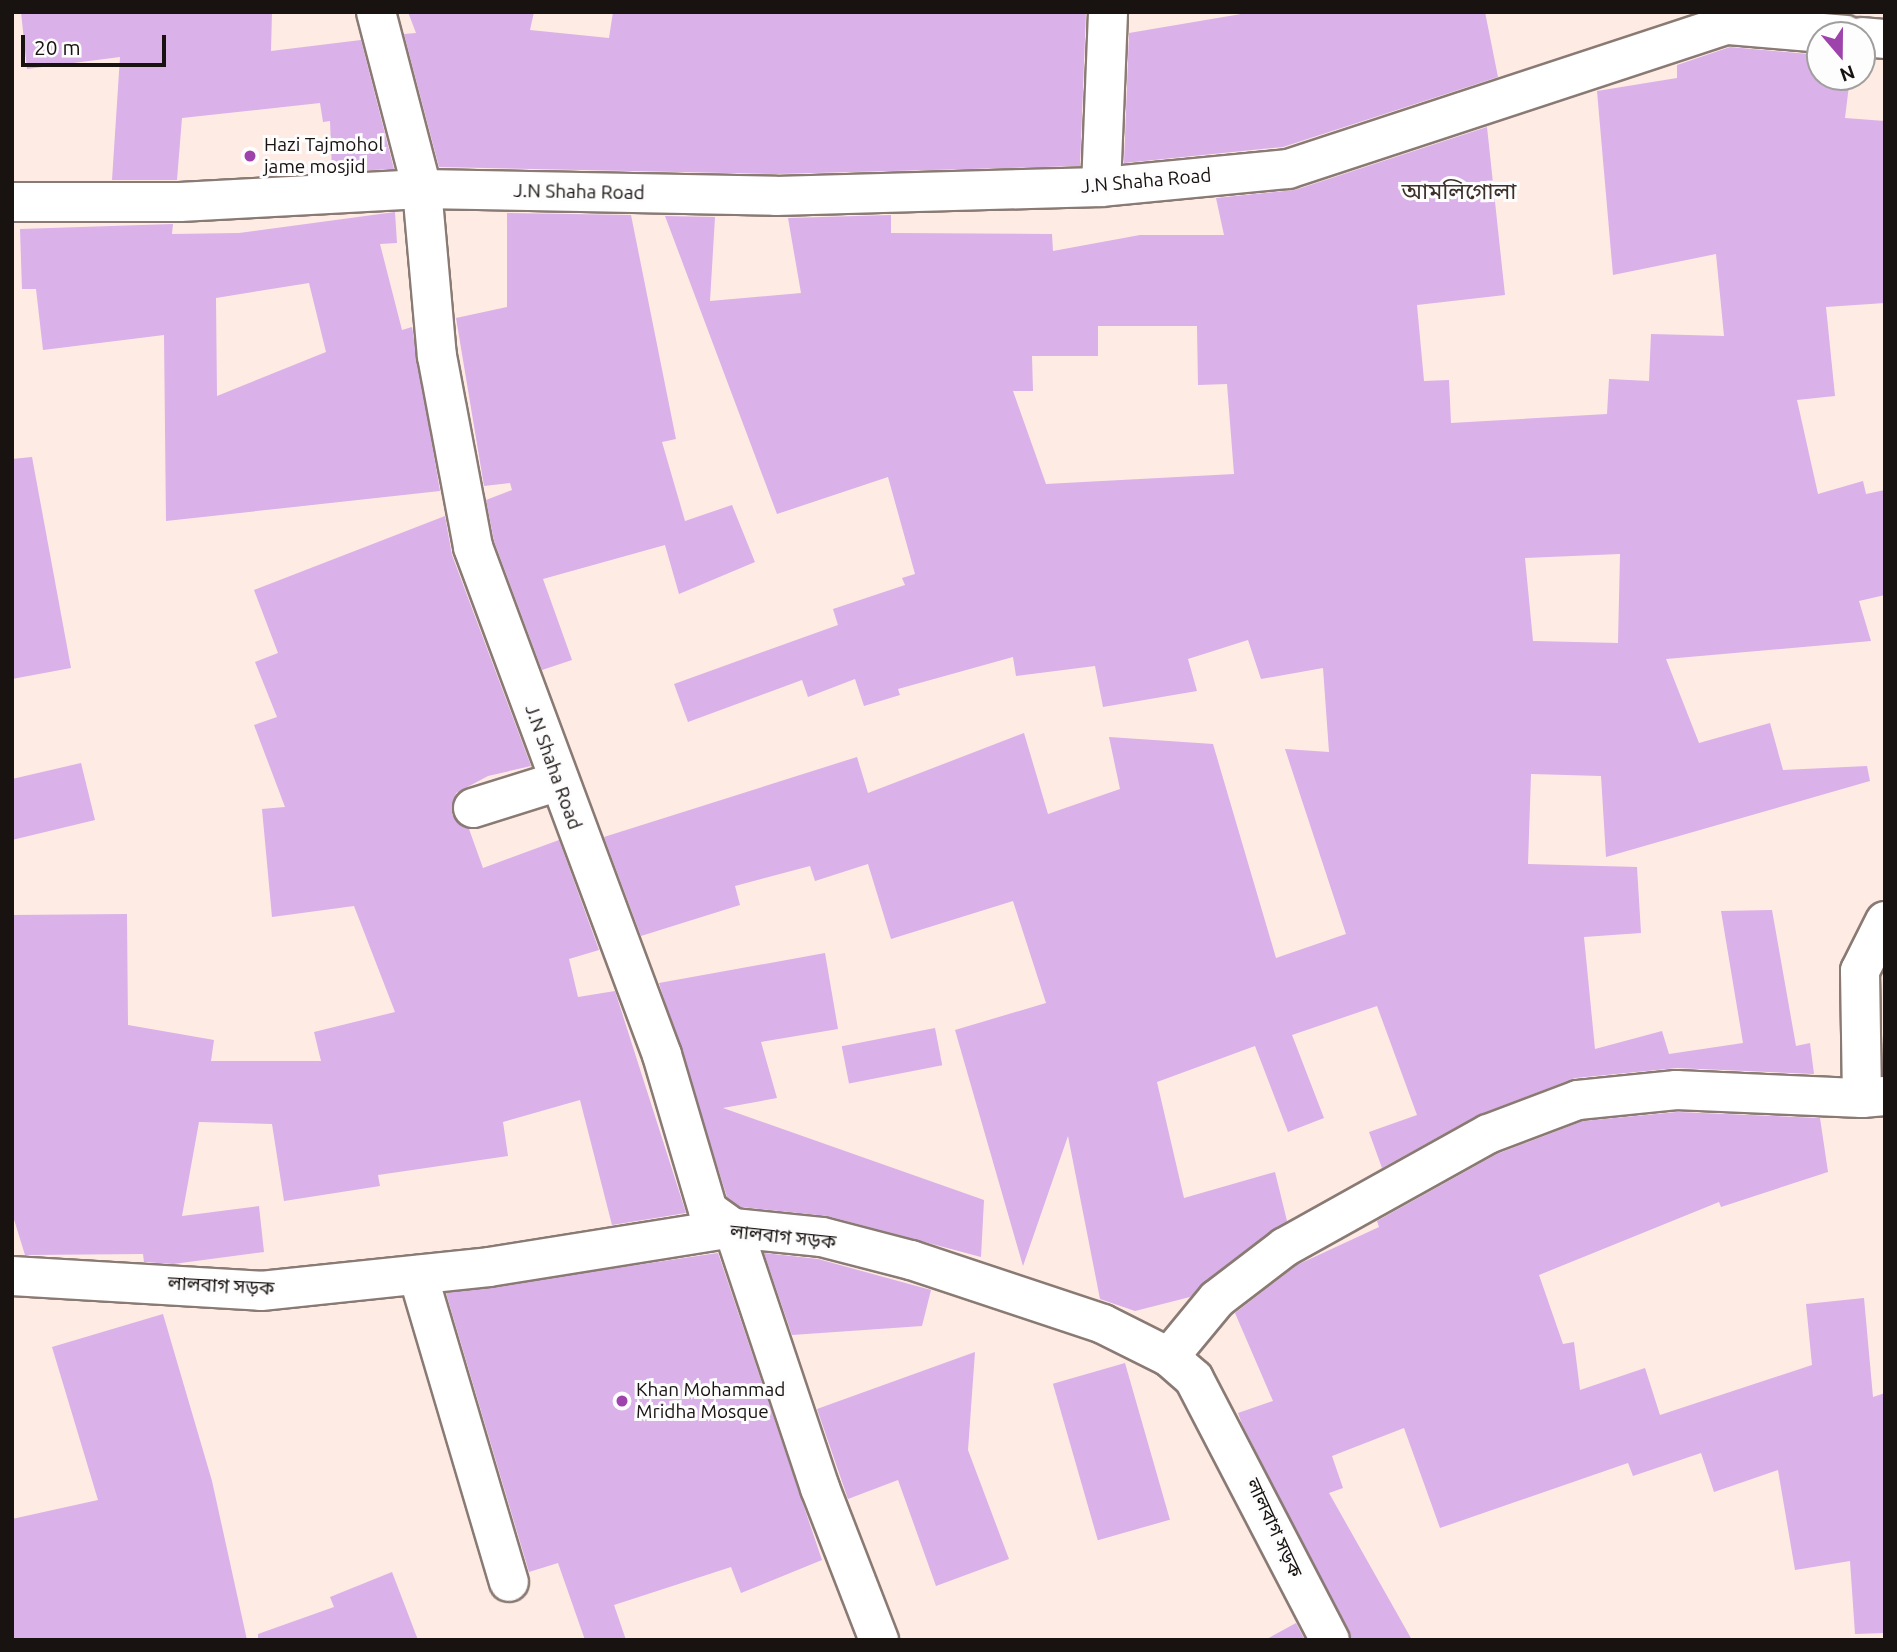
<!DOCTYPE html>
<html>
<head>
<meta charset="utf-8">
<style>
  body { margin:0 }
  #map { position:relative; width:1897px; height:1652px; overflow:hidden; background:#fdebe4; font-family:Ubuntu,"Noto Sans Bengali",sans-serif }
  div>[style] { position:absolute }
  .building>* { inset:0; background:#dab1e8; transform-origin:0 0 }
  .roads { filter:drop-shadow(2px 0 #8a7a74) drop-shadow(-2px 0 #8a7a74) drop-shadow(0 2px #8a7a74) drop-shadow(0 -2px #8a7a74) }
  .minor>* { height:38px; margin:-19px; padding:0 19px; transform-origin:19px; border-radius:19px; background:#fff }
  .dots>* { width:19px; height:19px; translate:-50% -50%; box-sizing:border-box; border:4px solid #fdfdfd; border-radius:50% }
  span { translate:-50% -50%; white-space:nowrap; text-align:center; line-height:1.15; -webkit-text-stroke:6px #fdfdfd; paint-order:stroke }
  .poi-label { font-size:19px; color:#181210 }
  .left { translate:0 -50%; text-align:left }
  .street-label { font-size:19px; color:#181210 }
  .quarter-label { font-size:23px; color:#3d302a }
  .frame { position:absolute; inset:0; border:14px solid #181210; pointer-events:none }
  .north { position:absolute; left:1806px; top:21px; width:70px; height:70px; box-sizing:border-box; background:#fdfdfd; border:2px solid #a19f9e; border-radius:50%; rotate:160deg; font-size:19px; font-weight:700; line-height:28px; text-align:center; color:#181210 }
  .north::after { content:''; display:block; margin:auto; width:24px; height:32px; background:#9e42ac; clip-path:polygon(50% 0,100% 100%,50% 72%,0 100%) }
  .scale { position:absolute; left:21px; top:35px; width:145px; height:32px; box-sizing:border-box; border:4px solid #181210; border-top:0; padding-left:9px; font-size:21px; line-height:24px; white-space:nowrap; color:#181210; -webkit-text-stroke:5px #fdfdfd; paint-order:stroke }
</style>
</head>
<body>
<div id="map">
  <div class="building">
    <i style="clip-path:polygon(21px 12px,272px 12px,271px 51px,361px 40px,394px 169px,332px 172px,330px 121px,323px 122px,320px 103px,182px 118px,177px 180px,112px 180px,120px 57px,27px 69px)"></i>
    <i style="clip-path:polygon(408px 12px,534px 12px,530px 30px,609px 38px,613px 12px,1086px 12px,1080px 166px,776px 174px,439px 167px,404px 34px,416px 33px)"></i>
    <i style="clip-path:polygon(1253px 12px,1485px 12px,1498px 77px,1283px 147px,1124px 163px,1129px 33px)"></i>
    <i style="clip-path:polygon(evenodd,1730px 47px,1820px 55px,1820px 77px,1850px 77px,1845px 118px,1885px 121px,1885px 303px,1826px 307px,1835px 396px,1797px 400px,1818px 494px,1863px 481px,1866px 494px,1885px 490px,1885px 595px,1859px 601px,1871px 641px,1666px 659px,1699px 743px,1770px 723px,1783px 770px,1867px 766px,1870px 781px,1606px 857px,1601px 776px,1531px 774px,1528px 864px,1637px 867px,1641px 933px,1584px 937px,1595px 1049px,1662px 1031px,1669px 1054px,1743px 1043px,1721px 911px,1772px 910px,1796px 1046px,1810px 1043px,1814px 1074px,1677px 1068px,1575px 1078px,1478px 1115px,1382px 1168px,1369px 1132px,1417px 1115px,1377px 1006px,1292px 1035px,1324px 1118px,1288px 1132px,1255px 1046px,1157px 1082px,1184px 1198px,1275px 1172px,1287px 1221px,1190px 1297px,1135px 1311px,1100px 1299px,1068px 1136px,1023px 1266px,955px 1030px,1046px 1003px,1013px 901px,891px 939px,868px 864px,815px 881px,810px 866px,735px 886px,740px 905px,641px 936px,604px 837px,857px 757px,868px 793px,1024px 733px,1048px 814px,1120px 789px,1109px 737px,1213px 744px,1276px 958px,1346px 934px,1285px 749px,1329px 752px,1323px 668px,1261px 679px,1248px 640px,1188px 659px,1197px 691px,1103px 707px,1095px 666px,1016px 676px,1013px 657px,898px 689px,900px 695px,864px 706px,855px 679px,808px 697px,802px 680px,688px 722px,674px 684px,838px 625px,833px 609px,905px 585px,902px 578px,915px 574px,888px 477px,777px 514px,665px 216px,715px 217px,710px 301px,801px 293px,788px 218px,891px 215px,891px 233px,1052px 234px,1053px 251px,1140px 235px,1224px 235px,1216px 198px,1295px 190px,1487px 127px,1505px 295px,1417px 305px,1424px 381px,1449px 380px,1451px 423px,1607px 414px,1609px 379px,1649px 381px,1651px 334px,1724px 336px,1716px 254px,1613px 275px,1597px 91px,1677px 78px,1677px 65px,1730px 47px,1098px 326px,1197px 326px,1198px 385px,1227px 384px,1234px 474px,1046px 484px,1013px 391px,1033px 391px,1032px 356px,1098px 356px,1098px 326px,1730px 47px,1620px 554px,1618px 643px,1533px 641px,1525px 558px,1620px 554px)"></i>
    <i style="clip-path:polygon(evenodd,395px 212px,397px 243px,380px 244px,402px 330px,412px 327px,440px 491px,166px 521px,164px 335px,43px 350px,36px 289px,22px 289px,20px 229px,173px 224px,172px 234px,239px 233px,395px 212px,309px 283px,326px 352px,217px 396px,216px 298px,309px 283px)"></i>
    <i style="clip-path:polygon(507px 213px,631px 215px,676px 439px,662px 442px,685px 521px,732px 505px,755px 562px,679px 594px,665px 545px,543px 579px,572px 660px,542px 670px,494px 541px,486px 500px,512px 490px,510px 483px,484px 486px,456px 318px,507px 307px)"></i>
    <i style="clip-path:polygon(32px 457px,71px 668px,12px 679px,12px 459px)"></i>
    <i style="clip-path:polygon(445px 516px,452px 555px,531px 766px,488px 776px,456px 793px,452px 815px,469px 829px,483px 868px,559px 840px,599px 950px,569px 959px,578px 997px,615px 991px,686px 1213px,612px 1225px,580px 1100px,503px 1122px,508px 1156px,378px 1175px,380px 1186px,284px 1201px,272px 1124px,199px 1122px,182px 1216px,259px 1206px,264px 1252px,173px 1264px,144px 1262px,143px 1254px,25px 1255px,12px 1213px,12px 915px,127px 914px,128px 1025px,214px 1040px,211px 1061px,321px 1061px,314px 1032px,395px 1012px,354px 906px,272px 917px,262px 809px,285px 807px,254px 725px,277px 717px,255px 662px,278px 653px,254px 590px)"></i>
    <i style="clip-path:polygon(81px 763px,95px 820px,12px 840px,12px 779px)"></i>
    <i style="clip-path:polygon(825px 953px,838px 1029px,761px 1042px,777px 1098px,723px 1108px,984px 1200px,981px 1257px,827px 1216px,741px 1207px,727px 1197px,659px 983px)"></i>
    <i style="left:935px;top:1028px;width:38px;height:95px;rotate:79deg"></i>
    <i style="clip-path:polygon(1677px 1112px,1820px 1118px,1828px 1172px,1721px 1207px,1719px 1202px,1539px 1275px,1563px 1344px,1574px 1342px,1580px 1390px,1645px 1368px,1660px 1415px,1812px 1365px,1806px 1304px,1864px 1298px,1873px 1397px,1885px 1393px,1885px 1633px,1855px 1634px,1850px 1561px,1795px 1570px,1778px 1470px,1714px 1492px,1701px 1453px,1633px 1476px,1628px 1463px,1440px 1528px,1404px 1428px,1332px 1456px,1343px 1488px,1329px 1493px,1412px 1640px,1352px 1640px,1242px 1424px,1238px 1413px,1273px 1401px,1235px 1313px,1297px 1265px,1379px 1227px,1377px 1221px,1497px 1154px,1583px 1121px)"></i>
    <i style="clip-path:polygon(718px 1253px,822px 1560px,741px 1593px,731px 1567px,614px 1605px,626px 1640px,585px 1640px,558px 1563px,529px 1572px,446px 1293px)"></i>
    <i style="clip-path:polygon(764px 1253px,818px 1259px,931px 1290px,922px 1326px,792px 1335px)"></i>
    <i style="clip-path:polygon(163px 1314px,212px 1481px,247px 1640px,12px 1640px,12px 1519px,98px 1500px,52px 1347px)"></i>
    <i style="clip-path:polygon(975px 1352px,968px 1450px,1009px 1559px,936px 1586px,898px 1480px,848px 1499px,817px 1409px)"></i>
    <i style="left:1125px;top:1363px;width:163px;height:75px;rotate:74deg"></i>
    <i style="clip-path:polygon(392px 1572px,418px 1640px,258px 1640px,258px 1634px,334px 1607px,330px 1597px)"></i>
    <i style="clip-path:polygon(1296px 1623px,1305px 1640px,1265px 1640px)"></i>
  </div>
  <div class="roads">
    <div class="minor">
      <i style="left:376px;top:12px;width:183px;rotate:75.4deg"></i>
      <i style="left:422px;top:189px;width:168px;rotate:84.9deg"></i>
      <i style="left:437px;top:356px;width:194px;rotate:79.3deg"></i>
      <i style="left:473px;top:547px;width:542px;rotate:69.59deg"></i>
      <i style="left:662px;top:1055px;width:162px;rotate:73.5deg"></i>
      <i style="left:708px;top:1210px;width:31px;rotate:36deg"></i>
      <i style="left:733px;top:1228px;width:274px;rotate:71.5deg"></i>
      <i style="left:820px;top:1488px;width:163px;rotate:68.8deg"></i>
      <i style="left:1862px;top:37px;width:23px;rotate:5deg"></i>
      <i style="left:1101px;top:187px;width:175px;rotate:-87.7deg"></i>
      <i style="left:12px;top:202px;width:168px"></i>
      <i style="left:180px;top:202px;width:242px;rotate:-3.1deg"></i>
      <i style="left:422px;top:189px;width:354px;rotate:1.1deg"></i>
      <i style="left:776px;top:196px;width:325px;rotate:-1.6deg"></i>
      <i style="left:1101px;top:187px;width:188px;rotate:-5.5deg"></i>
      <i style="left:1288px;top:169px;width:462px;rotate:-18.2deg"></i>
      <i style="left:1727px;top:25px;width:119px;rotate:4.8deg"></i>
      <i style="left:473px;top:808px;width:90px;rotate:-17.4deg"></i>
      <i style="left:1885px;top:921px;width:56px;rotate:116.6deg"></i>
      <i style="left:1860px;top:971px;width:127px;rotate:89.1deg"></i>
      <i style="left:1862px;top:1098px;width:23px;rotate:-5deg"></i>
      <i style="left:418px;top:1275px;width:320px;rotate:73.5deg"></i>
      <i style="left:12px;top:1276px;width:249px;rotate:3.4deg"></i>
      <i style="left:261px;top:1291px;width:229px;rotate:-6deg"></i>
      <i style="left:489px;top:1267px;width:247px;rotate:-9.1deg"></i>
      <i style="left:733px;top:1228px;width:89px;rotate:5.8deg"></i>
      <i style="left:822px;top:1237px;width:92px;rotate:14.5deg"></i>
      <i style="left:911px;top:1260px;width:202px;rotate:18.4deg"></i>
      <i style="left:1103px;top:1324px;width:74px;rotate:26.6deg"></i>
      <i style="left:1169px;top:1357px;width:33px;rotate:41deg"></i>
      <i style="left:1194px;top:1379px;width:294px;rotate:62.5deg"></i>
      <i style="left:1169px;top:1357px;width:75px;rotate:-50.4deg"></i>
      <i style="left:1217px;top:1299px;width:86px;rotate:-37.4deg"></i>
      <i style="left:1285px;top:1247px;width:232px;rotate:-29.1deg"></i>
      <i style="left:1488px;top:1134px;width:96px;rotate:-20.7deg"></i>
      <i style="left:1578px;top:1100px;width:99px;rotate:-5.8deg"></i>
      <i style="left:1676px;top:1090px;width:186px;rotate:2.5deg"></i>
    </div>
  </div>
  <div class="dots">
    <i style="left:250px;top:156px;background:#9e42ac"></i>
    <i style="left:622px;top:1401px;background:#9e42ac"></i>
  </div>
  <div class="poi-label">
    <span class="left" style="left:264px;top:156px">Hazi Tajmohol<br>jame mosjid</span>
    <span class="left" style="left:636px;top:1401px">Khan Mohammad<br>Mridha Mosque</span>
  </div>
  <div class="street-label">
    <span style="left:1146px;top:181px;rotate:-5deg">J.N Shaha Road</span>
    <span style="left:579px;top:192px;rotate:1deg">J.N Shaha Road</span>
    <span style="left:553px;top:767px;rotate:70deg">J.N Shaha Road</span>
    <span style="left:783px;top:1237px;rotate:6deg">লালবাগ সড়ক</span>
    <span style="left:221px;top:1286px;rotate:3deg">লালবাগ সড়ক</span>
    <span style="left:1274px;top:1528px;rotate:65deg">লালবাগ সড়ক</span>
  </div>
  <div class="quarter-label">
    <span style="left:1459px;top:191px">আমলিগোলা</span>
  </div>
  <div class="frame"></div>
  <div class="north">N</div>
  <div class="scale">20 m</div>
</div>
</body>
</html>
